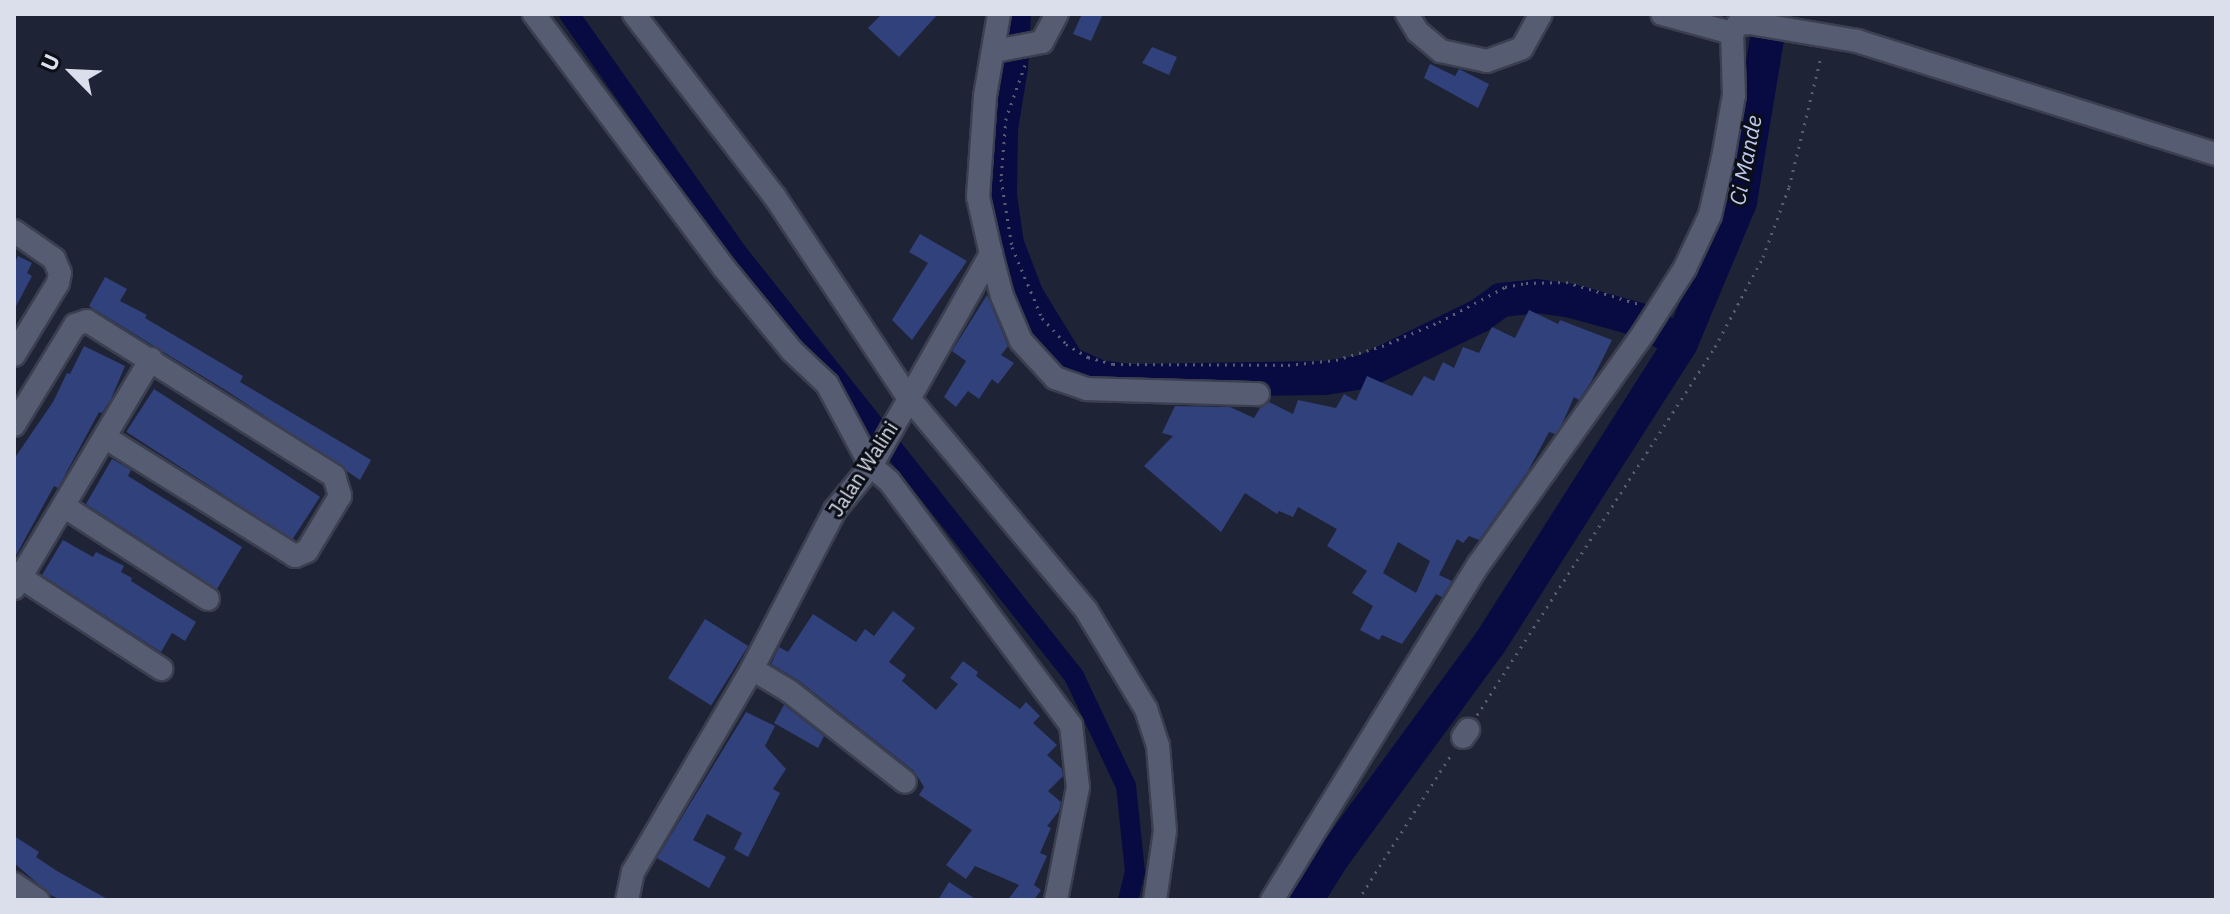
<!DOCTYPE html>
<html>
<head>
<meta charset="utf-8">
<style>
  body { margin:0 }
  #map { position:relative; width:2230px; height:914px; overflow:hidden; background:#1e2436; font-family:"IBM Plex Sans",sans-serif }
  div>[style] { position:absolute }
  .canal>* { height:20px; margin:-10px; padding:0 10px; transform-origin:10px; border-radius:10px; background:#070b42 }
  .river>* { height:34px; margin:-17px; padding:0 17px; transform-origin:17px; border-radius:17px; background:#070b42 }
  .building>* { inset:0; background:#31417b; transform-origin:0 0 }
  .path>* { height:3px; margin-top:-1.5px; transform-origin:0; background:repeating-linear-gradient(90deg,#595e6f 0 2px,transparent 0 8px) }
  .roads { filter:drop-shadow(2px 0 #3b3f4f) drop-shadow(-2px 0 #3b3f4f) drop-shadow(0 2px #3b3f4f) drop-shadow(0 -2px #3b3f4f) }
  .minor>* { height:22px; margin:-11px; padding:0 11px; transform-origin:11px; border-radius:11px; background:#565d73 }
  span { translate:-50% -50%; white-space:nowrap; text-align:center; line-height:1.15; -webkit-text-stroke:6px #0b0e16; paint-order:stroke }
  .street-label { font-size:20px; color:#dbdfec }
  .water-label { font-size:22px; color:#becaee; font-style:italic }
  .frame { position:absolute; inset:0; border:16px solid #dbdfec; pointer-events:none }
  .north { position:absolute; left:32px; top:32px; width:80px; height:80px; -webkit-text-stroke:6px #0b0e16; paint-order:stroke; rotate:294deg; font-size:22px; font-weight:700; line-height:32px; text-align:center; color:#dbdfec }
  .north::after { content:''; display:block; margin:auto; width:28px; height:36px; background:#dbdfec; clip-path:polygon(50% 0,100% 100%,50% 72%,0 100%) }
</style>
</head>
<body>
<div id="map">
  <div class="canal">
    <i style="left:569px;top:14px;width:296px;rotate:54.8deg"></i>
    <i style="left:740px;top:256px;width:537px;rotate:51.51deg"></i>
    <i style="left:1074px;top:676px;width:122px;rotate:64.7deg"></i>
    <i style="left:1126px;top:786px;width:86px;rotate:84deg"></i>
    <i style="left:1135px;top:872px;width:29px;rotate:104deg"></i>
  </div>
  <div class="river">
    <i style="left:1014px;top:14px;width:53px;rotate:93.2deg"></i>
    <i style="left:1011px;top:67px;width:63px;rotate:99.2deg"></i>
    <i style="left:1001px;top:129px;width:67px;rotate:90.9deg"></i>
    <i style="left:1000px;top:196px;width:49px;rotate:81.7deg"></i>
    <i style="left:1007px;top:244px;width:56px;rotate:69deg"></i>
    <i style="left:1027px;top:296px;width:79px;rotate:58.5deg"></i>
    <i style="left:1068px;top:363px;width:34px;rotate:24deg"></i>
    <i style="left:1099px;top:377px;width:35px;rotate:7deg"></i>
    <i style="left:1134px;top:381px;width:191px;rotate:-0.9deg"></i>
    <i style="left:1325px;top:378px;width:39px;rotate:-9deg"></i>
    <i style="left:1364px;top:372px;width:128px;rotate:-26deg"></i>
    <i style="left:1479px;top:316px;width:27px;rotate:-36deg"></i>
    <i style="left:1501px;top:300px;width:36px;rotate:-6deg"></i>
    <i style="left:1537px;top:296px;width:35px;rotate:8deg"></i>
    <i style="left:1572px;top:301px;width:75px;rotate:15.5deg"></i>
    <i style="left:1644px;top:321px;width:43px;rotate:30.7deg"></i>
    <i style="left:1681px;top:343px;width:357px;rotate:122.5deg"></i>
    <i style="left:1489px;top:644px;width:264px;rotate:126.2deg"></i>
    <i style="left:1333px;top:857px;width:51px;rotate:122.1deg"></i>
    <i style="left:1681px;top:343px;width:153px;rotate:-67.3deg"></i>
    <i style="left:1740px;top:202px;width:191px;rotate:-80.6deg"></i>
  </div>
  <div class="building">
    <i style="clip-path:polygon(882px 14px,938px 14px,899px 57px,868px 28px)"></i>
    <i style="clip-path:polygon(1082px 14px,1103px 14px,1091px 41px,1073px 34px)"></i>
    <i style="clip-path:polygon(1152px 47px,1177px 57px,1169px 75px,1142px 63px)"></i>
    <i style="clip-path:polygon(1430px 64px,1455px 76px,1459px 69px,1489px 84px,1478px 108px,1424px 78px)"></i>
    <i style="clip-path:polygon(920px 234px,967px 261px,912px 340px,892px 320px,928px 263px,909px 252px)"></i>
    <i style="clip-path:polygon(18px 256px,32px 263px,27px 273px,32px 276px,14px 310px,14px 264px)"></i>
    <i style="clip-path:polygon(105px 277px,127px 289px,120px 301px,147px 315px,145px 318px,243px 376px,240px 382px,371px 460px,360px 480px,230px 393px,89px 306px)"></i>
    <i style="clip-path:polygon(987px 295px,1008px 346px,1001px 355px,1014px 363px,998px 384px,992px 379px,979px 399px,968px 391px,956px 407px,944px 397px,966px 361px,952px 351px)"></i>
    <i style="clip-path:polygon(evenodd,1529px 310px,1558px 324px,1560px 320px,1612px 340px,1591px 382px,1579px 400px,1574px 397px,1562px 424px,1555px 434px,1549px 432px,1528px 471px,1479px 540px,1469px 536px,1463px 543px,1457px 539px,1439px 575px,1452px 581px,1442px 597px,1436px 594px,1402px 644px,1382px 635px,1379px 640px,1360px 630px,1373px 606px,1352px 593px,1367px 571px,1327px 546px,1337px 529px,1298px 507px,1293px 517px,1279px 511px,1277px 514px,1245px 493px,1221px 532px,1144px 466px,1173px 436px,1162px 433px,1175px 406px,1230px 407px,1254px 418px,1260px 408px,1269px 402px,1293px 414px,1298px 400px,1336px 408px,1344px 394px,1356px 401px,1367px 376px,1412px 396px,1424px 376px,1434px 381px,1443px 362px,1454px 368px,1463px 347px,1479px 353px,1492px 327px,1515px 338px,1529px 310px,1398px 542px,1430px 561px,1416px 593px,1383px 573px,1398px 542px)"></i>
    <i style="clip-path:polygon(84px 346px,125px 366px,111px 399px,102px 413px,99px 412px,58px 488px,54px 486px,14px 559px,14px 459px,53px 402px,67px 373px,70px 374px)"></i>
    <i style="left:154px;top:389px;width:198px;height:51px;rotate:33deg"></i>
    <i style="clip-path:polygon(112px 459px,131px 470px,128px 476px,242px 547px,217px 589px,86px 504px)"></i>
    <i style="clip-path:polygon(63px 540px,93px 557px,96px 552px,124px 566px,121px 572px,132px 578px,131px 581px,196px 622px,185px 641px,172px 633px,161px 652px,42px 575px)"></i>
    <i style="clip-path:polygon(893px 611px,915px 628px,889px 662px,906px 675px,902px 681px,936px 710px,958px 684px,950px 678px,963px 661px,978px 672px,976px 676px,1020px 709px,1026px 702px,1040px 716px,1033px 723px,1057px 745px,1047px 755px,1062px 769px,1063px 776px,1048px 791px,1061px 802px,1059px 811px,1047px 826px,1051px 828px,1040px 853px,1047px 856px,1034px 885px,1041px 890px,1034px 900px,1008px 900px,1019px 885px,975px 866px,966px 879px,946px 865px,972px 830px,919px 795px,924px 787px,914px 771px,798px 680px,771px 664px,779px 647px,788px 652px,813px 614px,856px 642px,865px 629px,874px 636px)"></i>
    <i style="left:705px;top:619px;width:51px;height:70px;rotate:32deg"></i>
    <i style="clip-path:polygon(784px 705px,824px 736px,818px 748px,774px 723px)"></i>
    <i style="clip-path:polygon(746px 712px,775px 726px,765px 746px,786px 769px,773px 789px,780px 793px,748px 857px,734px 849px,742px 833px,707px 814px,693px 840px,726px 857px,709px 888px,657px 858px)"></i>
    <i style="clip-path:polygon(14px 836px,39px 852px,36px 857px,57px 871px,109px 900px,61px 900px,51px 895px,14px 863px)"></i>
    <i style="clip-path:polygon(949px 882px,977px 900px,938px 900px)"></i>
  </div>
  <div class="path">
    <i style="left:1025px;top:65px;width:56px;rotate:109.7deg"></i>
    <i style="left:1006px;top:118px;width:61px;rotate:94.7deg"></i>
    <i style="left:1001px;top:179px;width:69px;rotate:80.8deg"></i>
    <i style="left:1012px;top:247px;width:77px;rotate:67.1deg"></i>
    <i style="left:1042px;top:318px;width:35px;rotate:47deg"></i>
    <i style="left:1066px;top:344px;width:26px;rotate:31deg"></i>
    <i style="left:1088px;top:357px;width:26px;rotate:16deg"></i>
    <i style="left:1113px;top:364px;width:175px;rotate:0.3deg"></i>
    <i style="left:1288px;top:365px;width:48px;rotate:-5.9deg"></i>
    <i style="left:1336px;top:360px;width:48px;rotate:-16.9deg"></i>
    <i style="left:1382px;top:346px;width:62px;rotate:-22.8deg"></i>
    <i style="left:1439px;top:322px;width:75px;rotate:-27.9deg"></i>
    <i style="left:1505px;top:287px;width:21px;rotate:-11deg"></i>
    <i style="left:1526px;top:283px;width:40px;rotate:-1.4deg"></i>
    <i style="left:1566px;top:282px;width:76px;rotate:16.8deg"></i>
    <i style="left:1477px;top:715px;width:438px;rotate:-57.1deg"></i>
    <i style="left:1715px;top:347px;width:102px;rotate:-61.9deg"></i>
    <i style="left:1763px;top:257px;width:75px;rotate:-69.6deg"></i>
    <i style="left:1789px;top:187px;width:134px;rotate:-76.2deg"></i>
    <i style="left:1358px;top:900px;width:174px;rotate:-57.4deg"></i>
  </div>
  <div class="roads">
    <div class="minor">
      <i style="left:534px;top:14px;width:317px;rotate:53.2deg"></i>
      <i style="left:724px;top:268px;width:107px;rotate:50.7deg"></i>
      <i style="left:792px;top:351px;width:48px;rotate:43.3deg"></i>
      <i style="left:827px;top:384px;width:93px;rotate:61.8deg"></i>
      <i style="left:871px;top:466px;width:23px;rotate:40deg"></i>
      <i style="left:889px;top:481px;width:304px;rotate:53.3deg"></i>
      <i style="left:1071px;top:725px;width:62px;rotate:83.6deg"></i>
      <i style="left:1078px;top:787px;width:115px;rotate:101deg"></i>
      <i style="left:634px;top:14px;width:231px;rotate:52.4deg"></i>
      <i style="left:775px;top:197px;width:240px;rotate:56.4deg"></i>
      <i style="left:908px;top:397px;width:278px;rotate:50.1deg"></i>
      <i style="left:1086px;top:610px;width:116px;rotate:58.8deg"></i>
      <i style="left:1146px;top:709px;width:39px;rotate:72deg"></i>
      <i style="left:1158px;top:746px;width:85px;rotate:85.3deg"></i>
      <i style="left:1165px;top:831px;width:70px;rotate:98.2deg"></i>
      <i style="left:1407px;top:14px;width:21px;rotate:59deg"></i>
      <i style="left:1418px;top:32px;width:30px;rotate:40deg"></i>
      <i style="left:1441px;top:51px;width:47px;rotate:12.3deg"></i>
      <i style="left:1487px;top:61px;width:37px;rotate:-20deg"></i>
      <i style="left:1522px;top:48px;width:39px;rotate:-61deg"></i>
      <i style="left:1662px;top:14px;width:73px;rotate:15.2deg"></i>
      <i style="left:995px;top:51px;width:48px;rotate:-10.8deg"></i>
      <i style="left:1042px;top:42px;width:32px;rotate:-62deg"></i>
      <i style="left:14px;top:231px;width:49px;rotate:35deg"></i>
      <i style="left:54px;top:259px;width:15px;rotate:67deg"></i>
      <i style="left:60px;top:273px;width:10px;rotate:101deg"></i>
      <i style="left:58px;top:283px;width:84px;rotate:121.4deg"></i>
      <i style="left:991px;top:254px;width:43px;rotate:75.3deg"></i>
      <i style="left:1002px;top:296px;width:49px;rotate:67.1deg"></i>
      <i style="left:1021px;top:341px;width:50px;rotate:47.4deg"></i>
      <i style="left:1055px;top:378px;width:34px;rotate:19deg"></i>
      <i style="left:1087px;top:389px;width:171px;rotate:1.7deg"></i>
      <i style="left:14px;top:425px;width:117px;rotate:-58.6deg"></i>
      <i style="left:75px;top:325px;width:13px;rotate:-18deg"></i>
      <i style="left:87px;top:321px;width:292px;rotate:32.1deg"></i>
      <i style="left:334px;top:476px;width:21px;rotate:73deg"></i>
      <i style="left:340px;top:496px;width:64px;rotate:121deg"></i>
      <i style="left:307px;top:551px;width:13px;rotate:157deg"></i>
      <i style="left:295px;top:556px;width:223px;rotate:-148deg"></i>
      <i style="left:65px;top:507px;width:170px;rotate:32.8deg"></i>
      <i style="left:14px;top:573px;width:176px;rotate:33.1deg"></i>
      <i style="left:14px;top:588px;width:267px;rotate:-59.1deg"></i>
      <i style="left:752px;top:669px;width:43px;rotate:30.7deg"></i>
      <i style="left:789px;top:691px;width:147px;rotate:38.1deg"></i>
      <i style="left:1463px;top:737px;width:9px;rotate:-54deg"></i>
      <i style="left:14px;top:884px;width:29px;rotate:34deg"></i>
      <i style="left:627px;top:900px;width:29px;rotate:-78deg"></i>
      <i style="left:633px;top:872px;width:235px;rotate:-59.6deg"></i>
      <i style="left:752px;top:669px;width:179px;rotate:-62.4deg"></i>
      <i style="left:835px;top:510px;width:57px;rotate:-50.7deg"></i>
      <i style="left:871px;top:466px;width:244px;rotate:-60.5deg"></i>
      <i style="left:991px;top:254px;width:58px;rotate:-102.8deg"></i>
      <i style="left:978px;top:197px;width:101px;rotate:-86deg"></i>
      <i style="left:985px;top:96px;width:83px;rotate:-80.3deg"></i>
      <i style="left:1272px;top:900px;width:395px;rotate:-58.4deg"></i>
      <i style="left:1479px;top:564px;width:282px;rotate:-54.5deg"></i>
      <i style="left:1643px;top:334px;width:78px;rotate:-57.5deg"></i>
      <i style="left:1685px;top:268px;width:59px;rotate:-64.7deg"></i>
      <i style="left:1710px;top:215px;width:58px;rotate:-77.2deg"></i>
      <i style="left:1723px;top:158px;width:64px;rotate:-80.1deg"></i>
      <i style="left:1734px;top:95px;width:62px;rotate:-91.8deg"></i>
      <i style="left:1732px;top:33px;width:11px;rotate:-56deg"></i>
      <i style="left:1738px;top:24px;width:12px;rotate:-5deg"></i>
      <i style="left:1750px;top:23px;width:109px;rotate:9.5deg"></i>
      <i style="left:1857px;top:41px;width:376px;rotate:17.5deg"></i>
    </div>
  </div>
  <div class="street-label">
    <span style="left:863px;top:469px;rotate:-57deg">Jalan Walini</span>
  </div>
  <div class="water-label">
    <span style="left:1745px;top:160px;rotate:-79deg">Ci Mande</span>
  </div>
  <div class="frame"></div>
  <div class="north">U</div>
</div>
</body>
</html>
